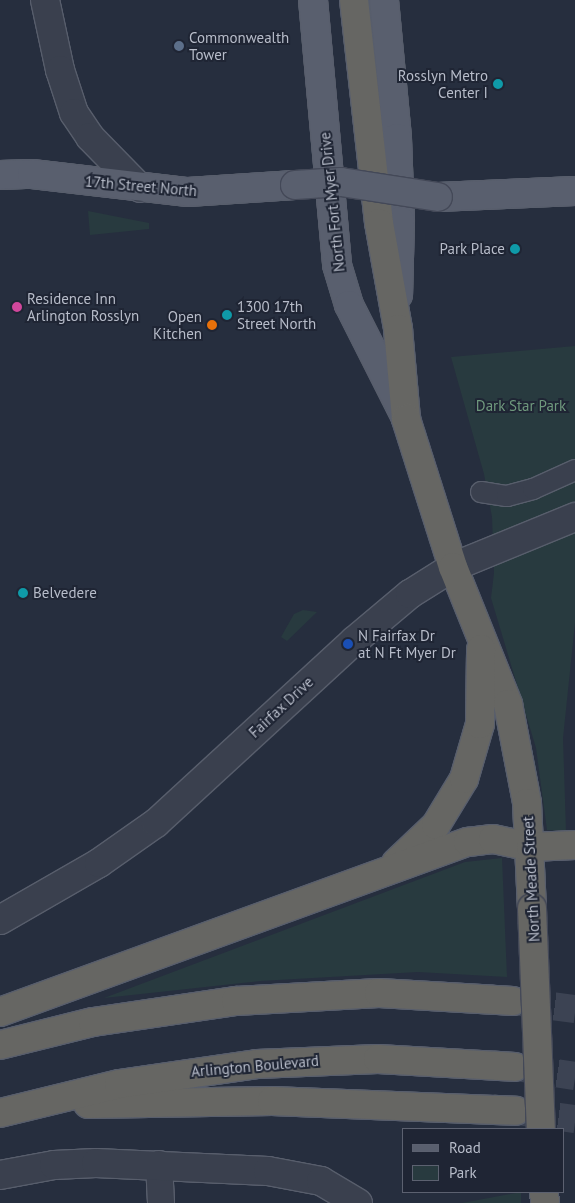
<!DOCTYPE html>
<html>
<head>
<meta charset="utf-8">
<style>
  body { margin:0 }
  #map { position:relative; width:575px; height:1203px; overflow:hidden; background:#262e3e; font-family:"PT Sans",sans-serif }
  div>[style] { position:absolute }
  .green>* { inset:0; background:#283a3f }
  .trunk-tunnel>* { height:28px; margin-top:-14px; transform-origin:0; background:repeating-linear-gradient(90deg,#3c4353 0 28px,transparent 0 42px) }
  .roads { filter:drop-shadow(1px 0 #585e6c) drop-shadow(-1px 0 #585e6c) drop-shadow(0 1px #585e6c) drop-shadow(0 -1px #585e6c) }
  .pedestrian>* { height:20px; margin:-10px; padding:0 10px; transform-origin:10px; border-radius:10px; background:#3a404e }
  .minor>* { height:26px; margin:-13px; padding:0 13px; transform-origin:13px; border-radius:13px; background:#3a404e }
  .tertiary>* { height:28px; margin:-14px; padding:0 14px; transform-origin:14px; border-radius:14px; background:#3a404e }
  .primary>* { height:28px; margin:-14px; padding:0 14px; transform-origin:14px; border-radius:14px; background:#595f6e }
  .trunk>* { height:28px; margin:-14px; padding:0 14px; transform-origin:14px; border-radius:14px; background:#666663 }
  .bridges { filter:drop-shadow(1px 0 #444958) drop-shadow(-1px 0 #444958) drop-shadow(0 1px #444958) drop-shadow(0 -1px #444958) }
  .primary-bridge>* { height:28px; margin:-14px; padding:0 14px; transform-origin:14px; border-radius:14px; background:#595f6e }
  .trunk-bridge>* { height:28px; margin:-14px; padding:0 14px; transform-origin:14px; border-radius:14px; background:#666663 }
  .dots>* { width:14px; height:14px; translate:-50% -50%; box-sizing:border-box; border:2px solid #1f2534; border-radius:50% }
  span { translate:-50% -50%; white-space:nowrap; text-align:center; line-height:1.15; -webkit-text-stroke:4px #1f2534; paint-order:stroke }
  .poi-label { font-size:15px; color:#b7bcc9 }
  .left { translate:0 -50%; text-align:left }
  .right { translate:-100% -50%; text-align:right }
  .street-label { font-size:15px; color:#b7bcc9 }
  .park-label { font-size:15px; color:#6f997d }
  .legend { position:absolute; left:402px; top:1128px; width:162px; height:65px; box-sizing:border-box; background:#1f2534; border:1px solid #5c6170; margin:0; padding:6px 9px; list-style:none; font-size:15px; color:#b7bcc9 }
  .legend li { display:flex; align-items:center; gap:10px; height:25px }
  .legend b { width:25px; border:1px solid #5c6170 }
</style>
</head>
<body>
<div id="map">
  <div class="green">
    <i style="clip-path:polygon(88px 211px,149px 223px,149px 229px,90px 235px)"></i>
    <i style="clip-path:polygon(575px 346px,575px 623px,563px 738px,566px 831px,547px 830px,536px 748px,491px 598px,494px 573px,492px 517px,484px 474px,451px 357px)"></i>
    <i style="clip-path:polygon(303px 610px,317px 612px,287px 641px,281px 637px,294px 614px)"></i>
    <i style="clip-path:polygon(502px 858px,507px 977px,418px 972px,260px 981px,104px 998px,465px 862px)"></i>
    <i style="clip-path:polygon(521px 1192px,521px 1203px,461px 1203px,462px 1203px)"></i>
  </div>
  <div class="trunk-tunnel">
    <i style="left:513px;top:1001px;width:63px;rotate:7.4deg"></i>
    <i style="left:516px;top:1067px;width:60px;rotate:8.7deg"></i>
    <i style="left:517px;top:1111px;width:59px;rotate:7.9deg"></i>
  </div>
  <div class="roads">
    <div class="pedestrian">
      <i style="left:481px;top:492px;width:26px;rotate:9deg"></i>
      <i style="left:507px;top:496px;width:27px;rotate:-15deg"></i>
      <i style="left:533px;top:489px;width:46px;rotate:-24.3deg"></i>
    </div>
    <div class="minor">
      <i style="left:159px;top:1164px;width:39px;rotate:87deg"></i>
    </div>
    <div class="tertiary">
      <i style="left:45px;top:0;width:72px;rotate:77.9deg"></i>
      <i style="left:60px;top:70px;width:45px;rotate:72deg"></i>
      <i style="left:74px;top:113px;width:29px;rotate:56deg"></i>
      <i style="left:90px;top:137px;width:71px;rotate:45.6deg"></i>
      <i style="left:0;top:920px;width:114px;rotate:-29.9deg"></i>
      <i style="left:99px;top:863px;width:70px;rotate:-35.1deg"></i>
      <i style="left:156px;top:823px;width:269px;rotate:-42.6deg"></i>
      <i style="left:354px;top:641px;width:73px;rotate:-40deg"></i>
      <i style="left:410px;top:594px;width:51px;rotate:-32.1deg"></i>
      <i style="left:453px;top:567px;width:132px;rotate:-22.3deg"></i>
      <i style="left:0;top:1175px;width:55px;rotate:-10.5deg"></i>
      <i style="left:54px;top:1165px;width:42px;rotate:-2.7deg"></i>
      <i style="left:96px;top:1163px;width:172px;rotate:2.7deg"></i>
      <i style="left:268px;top:1171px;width:54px;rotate:10.7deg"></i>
      <i style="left:321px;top:1181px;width:43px;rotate:30.7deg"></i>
    </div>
    <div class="primary">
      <i style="left:313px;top:0;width:266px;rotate:84.8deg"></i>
      <i style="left:337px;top:265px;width:42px;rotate:73.3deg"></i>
      <i style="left:349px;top:305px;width:127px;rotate:63.2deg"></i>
      <i style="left:384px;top:0;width:139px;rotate:84.6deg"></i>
      <i style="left:397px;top:138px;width:83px;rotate:87.9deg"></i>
      <i style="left:400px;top:221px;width:74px;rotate:91.5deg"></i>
      <i style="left:0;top:175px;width:32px;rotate:-2deg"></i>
      <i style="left:32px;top:174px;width:157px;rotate:6.6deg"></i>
      <i style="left:188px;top:192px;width:107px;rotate:-3.7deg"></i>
      <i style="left:438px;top:197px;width:137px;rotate:-2.5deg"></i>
    </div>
    <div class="trunk">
      <i style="left:354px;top:0;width:224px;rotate:83.6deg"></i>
      <i style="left:379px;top:223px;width:108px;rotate:79.8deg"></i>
      <i style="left:398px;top:329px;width:90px;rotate:84.9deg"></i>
      <i style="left:406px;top:419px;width:155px;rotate:72.4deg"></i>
      <i style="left:453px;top:567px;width:148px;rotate:68.1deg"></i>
      <i style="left:508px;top:704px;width:101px;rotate:79.1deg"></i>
      <i style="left:527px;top:803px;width:105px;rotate:87.3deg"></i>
      <i style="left:396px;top:863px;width:55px;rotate:-43.5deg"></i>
      <i style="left:436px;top:825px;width:54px;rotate:-58.7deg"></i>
      <i style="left:464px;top:779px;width:57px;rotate:-73.8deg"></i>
      <i style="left:480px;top:724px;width:75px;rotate:-89.2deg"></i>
      <i style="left:0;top:1012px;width:498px;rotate:-20deg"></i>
      <i style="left:468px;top:842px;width:25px;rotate:-7deg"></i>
      <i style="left:493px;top:839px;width:39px;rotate:12deg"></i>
      <i style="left:531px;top:847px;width:44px;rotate:-2.6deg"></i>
      <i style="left:0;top:1045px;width:96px;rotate:-13.9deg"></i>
      <i style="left:93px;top:1022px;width:145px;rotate:-8.4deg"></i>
      <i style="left:236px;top:1001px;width:143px;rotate:-3.2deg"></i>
      <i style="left:379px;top:993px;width:134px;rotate:3.4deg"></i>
      <i style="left:88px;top:1104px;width:184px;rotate:-0.9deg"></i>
      <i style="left:272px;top:1101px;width:244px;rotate:2.3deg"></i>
      <i style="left:0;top:1113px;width:122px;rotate:-13.7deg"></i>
      <i style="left:119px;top:1084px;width:139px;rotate:-8.2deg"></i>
      <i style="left:257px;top:1064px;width:121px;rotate:-2.4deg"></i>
      <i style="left:378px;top:1059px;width:137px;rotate:3.3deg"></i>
      <i style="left:544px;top:1192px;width:11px;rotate:85deg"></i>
    </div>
  </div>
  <div class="bridges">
    <div class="primary-bridge">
      <i style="left:295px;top:185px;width:46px;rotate:-3.7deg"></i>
      <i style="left:341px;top:182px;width:98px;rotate:8.8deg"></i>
    </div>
    <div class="trunk-bridge">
      <i style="left:532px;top:908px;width:221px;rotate:87.7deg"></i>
    </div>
  </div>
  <div class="dots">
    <i style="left:179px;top:46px;background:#5c6f8a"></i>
    <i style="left:498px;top:84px;background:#0f9aa8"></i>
    <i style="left:515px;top:249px;background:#0f9aa8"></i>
    <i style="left:17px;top:307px;background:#d1479c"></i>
    <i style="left:227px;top:315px;background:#0f9aa8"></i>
    <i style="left:212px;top:325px;background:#e8710a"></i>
    <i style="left:23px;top:593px;background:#0f9aa8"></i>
    <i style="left:348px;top:644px;background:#1a4fb4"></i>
  </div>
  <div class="poi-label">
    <span class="left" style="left:189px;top:46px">Commonwealth<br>Tower</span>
    <span class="right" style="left:488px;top:84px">Rosslyn Metro<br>Center I</span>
    <span class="right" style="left:505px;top:249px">Park Place</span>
    <span class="left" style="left:27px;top:307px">Residence Inn<br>Arlington Rosslyn</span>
    <span class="left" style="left:237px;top:315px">1300 17th<br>Street North</span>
    <span class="right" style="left:202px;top:325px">Open<br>Kitchen</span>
    <span class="left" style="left:33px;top:593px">Belvedere</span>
    <span class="left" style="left:358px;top:644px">N Fairfax Dr<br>at N Ft Myer Dr</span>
  </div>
  <div class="street-label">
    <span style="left:141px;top:186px;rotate:5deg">17th Street North</span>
    <span style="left:332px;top:202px;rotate:-96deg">North Fort Myer Drive</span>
    <span style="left:281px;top:707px;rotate:-43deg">Fairfax Drive</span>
    <span style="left:531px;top:879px;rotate:-93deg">North Meade Street</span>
    <span style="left:255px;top:1066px;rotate:-5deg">Arlington Boulevard</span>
  </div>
  <div class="park-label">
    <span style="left:521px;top:406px">Dark Star Park</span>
  </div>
  <ul class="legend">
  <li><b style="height:6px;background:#595f6e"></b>Road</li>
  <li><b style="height:14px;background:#283a3f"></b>Park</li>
  </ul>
</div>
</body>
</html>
